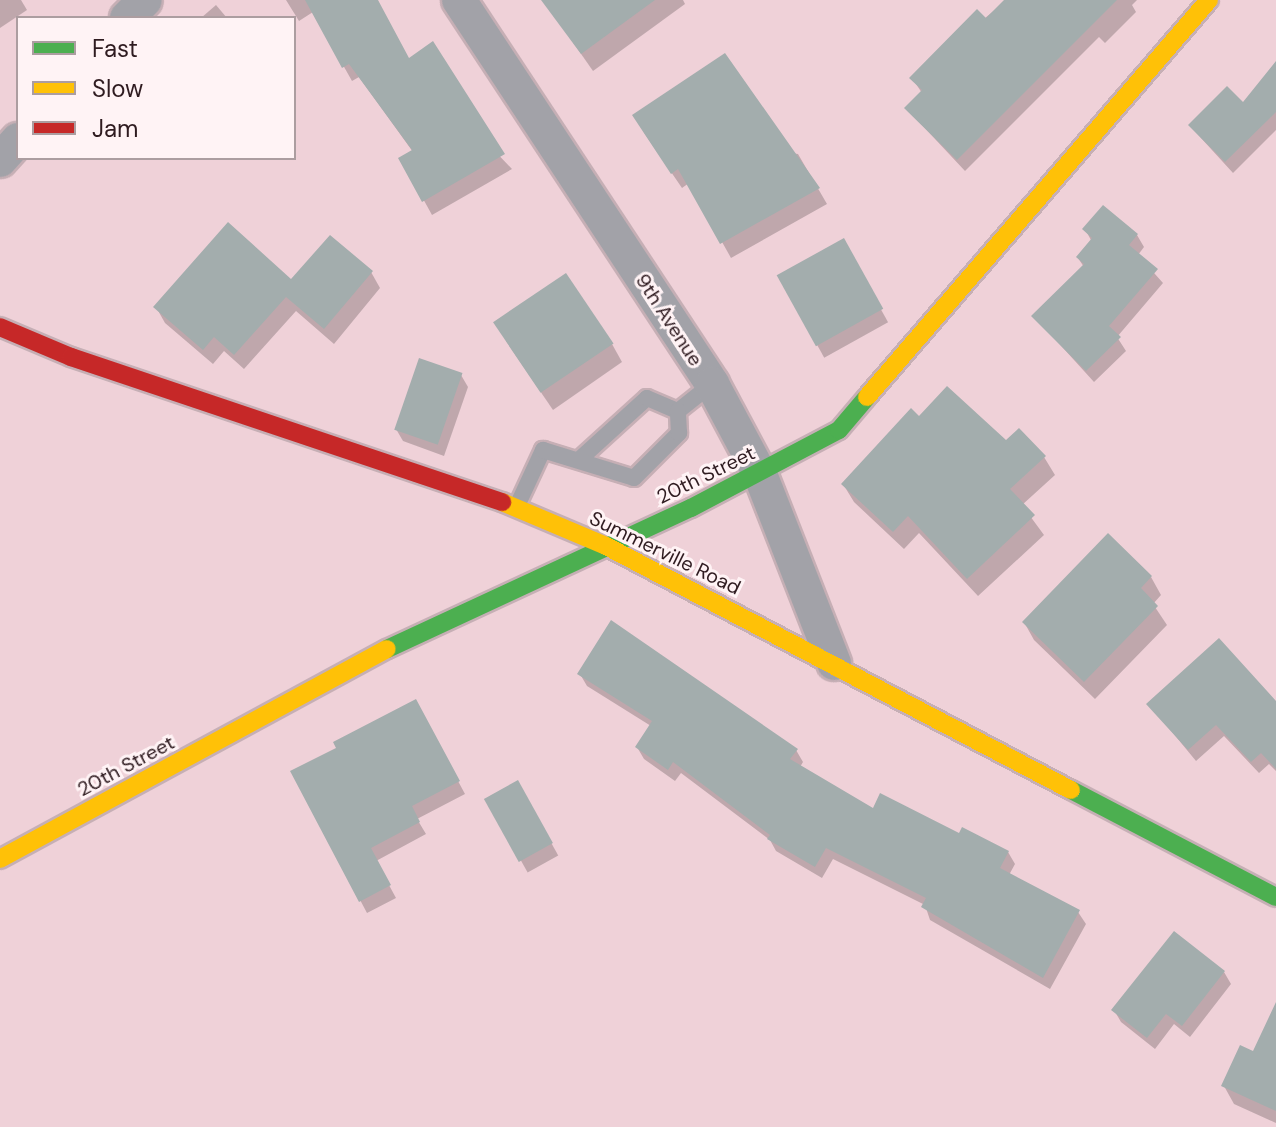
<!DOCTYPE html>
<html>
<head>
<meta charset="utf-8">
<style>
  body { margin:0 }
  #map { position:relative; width:1276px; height:1127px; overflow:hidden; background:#efd1d8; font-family:"DM Sans",sans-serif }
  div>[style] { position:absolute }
  .shadow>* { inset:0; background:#0003; transform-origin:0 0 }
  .building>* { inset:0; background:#a3adad; transform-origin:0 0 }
  .roads { filter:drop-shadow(2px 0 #c6afb5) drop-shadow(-2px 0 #c6afb5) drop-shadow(0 2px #c6afb5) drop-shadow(0 -2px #c6afb5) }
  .lane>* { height:16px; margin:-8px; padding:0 8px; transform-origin:8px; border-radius:8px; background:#a2a2a8 }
  .street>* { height:34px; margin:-17px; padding:0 17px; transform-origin:17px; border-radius:17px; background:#a2a2a8 }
  .fast>* { height:18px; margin:-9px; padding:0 9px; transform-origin:9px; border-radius:9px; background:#4caf50 }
  .slow>* { height:18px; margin:-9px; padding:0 9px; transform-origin:9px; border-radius:9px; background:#ffc107 }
  .jam>* { height:18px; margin:-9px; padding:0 9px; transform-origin:9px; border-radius:9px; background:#c62828 }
  span { translate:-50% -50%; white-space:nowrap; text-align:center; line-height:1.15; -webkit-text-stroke:6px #fff3f5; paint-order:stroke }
  .street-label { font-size:20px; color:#2f1b20 }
  .legend { position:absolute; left:16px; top:16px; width:280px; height:144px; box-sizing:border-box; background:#fff3f5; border:2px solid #ac9da0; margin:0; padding:10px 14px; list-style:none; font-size:24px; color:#2f1b20 }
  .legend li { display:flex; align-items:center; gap:16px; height:40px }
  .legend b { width:40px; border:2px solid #ac9da0 }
</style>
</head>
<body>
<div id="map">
  <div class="shadow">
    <i style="clip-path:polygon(0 0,21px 0,27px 10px,0 28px)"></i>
    <i style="clip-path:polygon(286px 0,376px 0,409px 61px,512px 169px,432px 215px,401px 159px,413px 152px,359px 77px,352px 81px,313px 12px,299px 21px)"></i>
    <i style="clip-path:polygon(559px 0,683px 0,685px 4px,593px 71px,549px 8px)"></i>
    <i style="clip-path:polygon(1007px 0,1137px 0,1132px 5px,1136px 12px,1105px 43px,1099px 37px,965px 171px,906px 108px,922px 93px,912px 78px)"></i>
    <i style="clip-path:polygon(216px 5px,227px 18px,201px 18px)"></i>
    <i style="clip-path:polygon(1276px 64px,1276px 130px,1233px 173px,1190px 126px,1243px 105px)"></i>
    <i style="clip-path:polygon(643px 131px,798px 154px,827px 204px,731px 258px,689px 183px,682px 188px)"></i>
    <i style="clip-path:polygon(1085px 229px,1137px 235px,1144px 247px,1138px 255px,1163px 283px,1117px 337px,1126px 351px,1094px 382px,1034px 316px,1084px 267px,1078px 258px,1092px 242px)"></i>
    <i style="left:843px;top:241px;width:93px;height:73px;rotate:61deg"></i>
    <i style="clip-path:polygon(371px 272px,380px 288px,334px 344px,296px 311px,244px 369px,224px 351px,213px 364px,165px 323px,156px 307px)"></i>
    <i style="clip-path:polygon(506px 341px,612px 344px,622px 362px,553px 410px)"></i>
    <i style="clip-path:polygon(461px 375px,468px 387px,444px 456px,403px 441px,396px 429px)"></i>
    <i style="clip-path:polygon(920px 418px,1044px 457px,1055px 475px,1022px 505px,1044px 535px,978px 596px,919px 533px,904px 549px,854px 502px,843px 484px)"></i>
    <i style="clip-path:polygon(1151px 577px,1161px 595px,1153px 604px,1167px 625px,1095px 699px,1034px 640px,1024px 622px)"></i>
    <i style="clip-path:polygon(580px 674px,796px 750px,803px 762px,800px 767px,873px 811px,1008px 852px,1015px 864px,1009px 875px,1078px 912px,1086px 924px,1050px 989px,930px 920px,925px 905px,833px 859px,822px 878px,776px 851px,770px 840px,681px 773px,675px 781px,644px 759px,637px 747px,651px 726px,587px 686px)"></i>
    <i style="clip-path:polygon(1149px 704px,1276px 704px,1276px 771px,1269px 764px,1259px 773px,1224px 736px,1196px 761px)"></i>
    <i style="clip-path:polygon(422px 714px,465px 794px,417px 819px,426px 834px,376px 861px,396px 898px,367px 913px,292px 772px)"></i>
    <i style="left:518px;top:783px;width:83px;height:35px;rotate:61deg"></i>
    <i style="clip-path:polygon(1224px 972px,1231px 984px,1190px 1037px,1174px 1024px,1155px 1049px,1121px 1022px,1114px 1010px)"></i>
    <i style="clip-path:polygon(1276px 1007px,1276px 1123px,1234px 1104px,1224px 1086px,1254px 1054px)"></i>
  </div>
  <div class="building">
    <i style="clip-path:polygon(305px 0,378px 0,409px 58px,433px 41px,505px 154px,422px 202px,398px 158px,412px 150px,349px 64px,342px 68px)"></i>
    <i style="clip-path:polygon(541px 0,655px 0,581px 54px)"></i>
    <i style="clip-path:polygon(1004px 0,1117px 0,957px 160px,904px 108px,922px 90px,909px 78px,977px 9px,986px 18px)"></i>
    <i style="clip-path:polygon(725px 53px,820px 188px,720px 244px,678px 169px,671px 174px,632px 115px)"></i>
    <i style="clip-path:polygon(1276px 61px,1276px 112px,1225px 162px,1188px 125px,1227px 86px,1243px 102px)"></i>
    <i style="clip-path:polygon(1103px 205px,1138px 234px,1129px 245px,1158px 269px,1109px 326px,1121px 337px,1086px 371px,1031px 316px,1084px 264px,1076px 257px,1092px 238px,1082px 229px)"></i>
    <i style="clip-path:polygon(228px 222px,291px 279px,330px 235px,373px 271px,324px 329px,286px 297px,234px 355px,214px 337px,203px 350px,153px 307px)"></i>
    <i style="left:844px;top:238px;width:81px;height:77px;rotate:61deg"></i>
    <i style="left:566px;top:273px;width:85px;height:88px;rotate:56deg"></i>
    <i style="left:419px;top:358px;width:46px;height:76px;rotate:19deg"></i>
    <i style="clip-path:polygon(947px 386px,1006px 440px,1019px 428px,1046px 456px,1010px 489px,1035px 515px,967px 579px,908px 516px,893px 532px,841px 484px,911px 408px,919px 416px)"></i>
    <i style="clip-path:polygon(1108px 533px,1152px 576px,1141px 588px,1158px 606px,1084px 682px,1022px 622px)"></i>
    <i style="clip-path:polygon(611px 620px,798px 749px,790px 759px,873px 808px,880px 793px,959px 833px,962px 827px,1009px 851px,1000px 868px,1080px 910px,1043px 978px,921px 907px,926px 898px,826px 848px,815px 867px,767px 839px,770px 835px,673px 762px,668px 770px,635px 747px,652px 721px,577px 674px)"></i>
    <i style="clip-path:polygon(1219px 638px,1276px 701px,1276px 769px,1261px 753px,1251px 762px,1216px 725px,1188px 750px,1146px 704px)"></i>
    <i style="clip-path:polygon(416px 699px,460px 781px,412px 806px,420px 822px,371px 848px,391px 885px,359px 902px,290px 771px,336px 748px,333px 742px)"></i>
    <i style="left:518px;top:780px;width:72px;height:39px;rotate:61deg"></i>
    <i style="clip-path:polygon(1174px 931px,1225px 971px,1182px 1026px,1166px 1014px,1147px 1038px,1111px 1010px)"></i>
    <i style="clip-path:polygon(1276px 1002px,1276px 1111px,1221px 1086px,1240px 1045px,1253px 1051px)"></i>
  </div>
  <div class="roads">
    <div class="lane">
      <i style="left:581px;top:458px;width:89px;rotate:-42.3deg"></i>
      <i style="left:647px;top:398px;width:34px;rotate:23deg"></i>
      <i style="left:678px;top:411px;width:43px;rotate:-38.5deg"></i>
      <i style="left:517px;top:506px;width:62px;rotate:-65.1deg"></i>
      <i style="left:543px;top:450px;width:95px;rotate:17.1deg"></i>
      <i style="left:634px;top:478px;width:64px;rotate:-45deg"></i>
      <i style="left:679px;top:433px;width:22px;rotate:-93deg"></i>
    </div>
    <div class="street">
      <i style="left:459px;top:0;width:460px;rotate:56.6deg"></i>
      <i style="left:712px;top:384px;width:102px;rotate:61.9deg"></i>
      <i style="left:760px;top:474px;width:203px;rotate:68.6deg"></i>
      <i style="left:127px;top:18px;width:25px;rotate:-45deg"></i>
      <i style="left:0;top:160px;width:27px;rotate:-48deg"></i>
    </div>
    <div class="fast">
      <i style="left:387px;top:649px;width:335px;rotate:-24.9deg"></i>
      <i style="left:691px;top:508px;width:167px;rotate:-27.8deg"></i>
      <i style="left:839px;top:430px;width:43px;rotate:-49.7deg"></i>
      <i style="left:1071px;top:790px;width:231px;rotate:27.6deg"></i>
    </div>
    <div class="slow">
      <i style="left:867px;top:397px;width:524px;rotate:-49.26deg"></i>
      <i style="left:502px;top:502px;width:113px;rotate:22.9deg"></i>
      <i style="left:606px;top:546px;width:525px;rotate:27.69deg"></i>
      <i style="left:0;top:859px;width:440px;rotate:-28.5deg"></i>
    </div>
    <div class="jam">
      <i style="left:0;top:327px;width:77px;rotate:22.9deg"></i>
      <i style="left:71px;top:357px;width:455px;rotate:18.6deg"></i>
    </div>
  </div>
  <div class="street-label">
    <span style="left:669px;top:320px;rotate:57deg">9th Avenue</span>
    <span style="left:706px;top:475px;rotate:-26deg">20th Street</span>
    <span style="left:665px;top:553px;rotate:26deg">Summerville Road</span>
    <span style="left:126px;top:766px;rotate:-28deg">20th Street</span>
  </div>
  <ul class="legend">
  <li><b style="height:10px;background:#4caf50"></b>Fast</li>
  <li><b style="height:10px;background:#ffc107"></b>Slow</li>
  <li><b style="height:10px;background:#c62828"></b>Jam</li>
  </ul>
</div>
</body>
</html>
